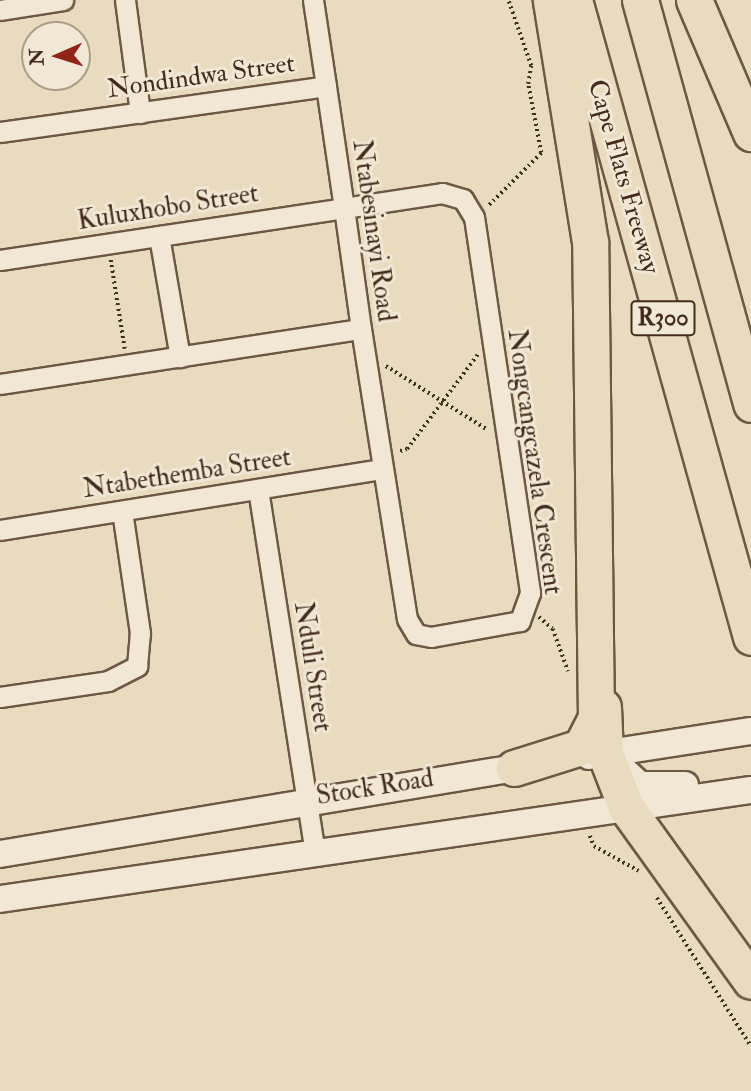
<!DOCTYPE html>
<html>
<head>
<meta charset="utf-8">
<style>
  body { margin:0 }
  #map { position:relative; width:751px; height:1091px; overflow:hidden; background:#e8dbbe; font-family:"IM FELL Double Pica",serif }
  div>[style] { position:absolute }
  .path>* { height:3.5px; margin-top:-1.75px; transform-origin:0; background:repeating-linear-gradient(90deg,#442c1b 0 2px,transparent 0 5.5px) }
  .roads { filter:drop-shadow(2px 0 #6d5844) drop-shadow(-2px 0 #6d5844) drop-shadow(0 2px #6d5844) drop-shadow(0 -2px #6d5844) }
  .minor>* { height:19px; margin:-9.5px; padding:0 9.5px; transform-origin:9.5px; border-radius:9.5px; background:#f0e8d5 }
  .secondary>* { height:26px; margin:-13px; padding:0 13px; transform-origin:13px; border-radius:13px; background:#f0e8d5 }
  .motorway>* { height:35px; margin:-17.5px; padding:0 17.5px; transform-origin:17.5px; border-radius:17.5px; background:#e8dbbe }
  span { translate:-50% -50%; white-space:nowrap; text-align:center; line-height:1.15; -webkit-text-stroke:6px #f0e8d5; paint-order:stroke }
  .shield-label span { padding:2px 5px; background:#f0e8d5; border:2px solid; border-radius:5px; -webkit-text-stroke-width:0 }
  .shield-label { font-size:24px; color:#442c1b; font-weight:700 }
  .street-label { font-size:26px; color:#442c1b }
  .north { position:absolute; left:21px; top:21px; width:70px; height:70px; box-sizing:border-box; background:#f0e8d5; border:2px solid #ab9d8b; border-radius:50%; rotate:267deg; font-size:19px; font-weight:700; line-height:28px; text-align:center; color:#442c1b }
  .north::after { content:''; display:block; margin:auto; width:24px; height:32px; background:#8f2418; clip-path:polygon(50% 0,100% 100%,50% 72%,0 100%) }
</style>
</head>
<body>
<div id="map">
  <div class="path">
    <i style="left:489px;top:205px;width:74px;rotate:-45deg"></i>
    <i style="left:541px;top:153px;width:70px;rotate:-100.7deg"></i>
    <i style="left:528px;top:84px;width:18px;rotate:-81deg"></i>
    <i style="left:531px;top:66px;width:70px;rotate:-109.2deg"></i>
    <i style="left:111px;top:260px;width:90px;rotate:81.1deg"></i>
    <i style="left:386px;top:366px;width:120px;rotate:32.1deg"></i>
    <i style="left:400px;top:451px;width:7px;rotate:-16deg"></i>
    <i style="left:407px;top:449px;width:119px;rotate:-53.2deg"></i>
    <i style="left:539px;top:617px;width:18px;rotate:41deg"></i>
    <i style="left:553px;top:629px;width:45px;rotate:70.3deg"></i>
    <i style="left:590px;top:836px;width:11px;rotate:68deg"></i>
    <i style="left:594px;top:846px;width:51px;rotate:29.1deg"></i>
    <i style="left:657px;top:898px;width:175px;rotate:57.6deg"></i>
  </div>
  <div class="roads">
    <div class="minor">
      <i style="left:125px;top:0;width:114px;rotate:82.4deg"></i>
      <i style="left:0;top:10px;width:64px;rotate:-9deg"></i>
      <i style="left:0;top:132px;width:329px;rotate:-8deg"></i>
      <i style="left:159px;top:236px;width:123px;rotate:80.2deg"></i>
      <i style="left:0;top:260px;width:161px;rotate:-8.6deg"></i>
      <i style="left:159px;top:236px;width:187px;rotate:-8.6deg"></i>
      <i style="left:344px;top:208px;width:99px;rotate:-8.7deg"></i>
      <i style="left:442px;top:193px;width:22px;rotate:16deg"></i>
      <i style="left:463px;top:199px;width:21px;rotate:59deg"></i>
      <i style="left:474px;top:217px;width:380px;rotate:81.5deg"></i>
      <i style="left:530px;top:593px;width:30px;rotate:110deg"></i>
      <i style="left:520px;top:621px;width:90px;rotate:169.8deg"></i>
      <i style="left:431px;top:637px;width:15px;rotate:-169deg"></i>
      <i style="left:416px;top:634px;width:17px;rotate:-121deg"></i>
      <i style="left:407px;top:619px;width:294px;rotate:-99deg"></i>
      <i style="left:361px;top:329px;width:122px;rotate:-98deg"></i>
      <i style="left:344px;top:208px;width:123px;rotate:-98.4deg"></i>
      <i style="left:326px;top:86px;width:87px;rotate:-98.6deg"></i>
      <i style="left:0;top:384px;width:365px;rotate:-8.7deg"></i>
      <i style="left:258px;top:489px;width:368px;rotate:81.1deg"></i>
      <i style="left:0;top:530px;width:387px;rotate:-9.1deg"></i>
      <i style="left:0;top:697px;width:109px;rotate:-8.4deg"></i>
      <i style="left:108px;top:681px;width:33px;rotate:-27deg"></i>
      <i style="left:137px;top:666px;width:33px;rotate:-85deg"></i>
      <i style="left:140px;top:633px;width:123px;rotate:-98.4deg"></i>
    </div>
    <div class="secondary">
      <i style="left:589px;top:756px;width:164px;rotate:-8.8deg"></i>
      <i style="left:609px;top:757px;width:42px;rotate:42.1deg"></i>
      <i style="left:640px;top:785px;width:45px"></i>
      <i style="left:0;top:854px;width:540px;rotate:-9.48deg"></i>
      <i style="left:0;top:899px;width:759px;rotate:-8.26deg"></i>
    </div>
    <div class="motorway">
      <i style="left:574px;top:0;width:661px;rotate:74.47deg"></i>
      <i style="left:640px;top:0;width:419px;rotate:74.6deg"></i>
      <i style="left:694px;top:0;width:145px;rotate:66.8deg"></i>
      <i style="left:603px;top:707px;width:46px;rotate:87.5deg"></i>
      <i style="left:605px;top:753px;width:58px;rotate:68.7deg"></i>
      <i style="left:626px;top:807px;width:214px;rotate:54.3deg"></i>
      <i style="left:514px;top:768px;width:70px;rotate:-17.4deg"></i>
      <i style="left:581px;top:747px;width:33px;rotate:-63deg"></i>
      <i style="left:596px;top:718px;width:476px;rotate:-90.7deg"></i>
      <i style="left:590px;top:242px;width:245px;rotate:-99.2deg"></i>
    </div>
  </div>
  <div class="shield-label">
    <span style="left:663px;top:318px">R300</span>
  </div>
  <div class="street-label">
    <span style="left:201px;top:77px;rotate:-8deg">Nondindwa Street</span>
    <span style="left:623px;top:177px;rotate:74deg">Cape Flats Freeway</span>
    <span style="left:168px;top:208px;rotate:-9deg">Kuluxhobo Street</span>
    <span style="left:373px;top:231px;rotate:82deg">Ntabesinayi Road</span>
    <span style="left:534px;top:462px;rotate:82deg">Nongcangcazela Crescent</span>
    <span style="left:187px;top:474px;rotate:-9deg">Ntabethemba Street</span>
    <span style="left:312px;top:667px;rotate:81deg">Nduli Street</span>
    <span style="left:375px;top:788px;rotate:-9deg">Stock Road</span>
  </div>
  <div class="north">N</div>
</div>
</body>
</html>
